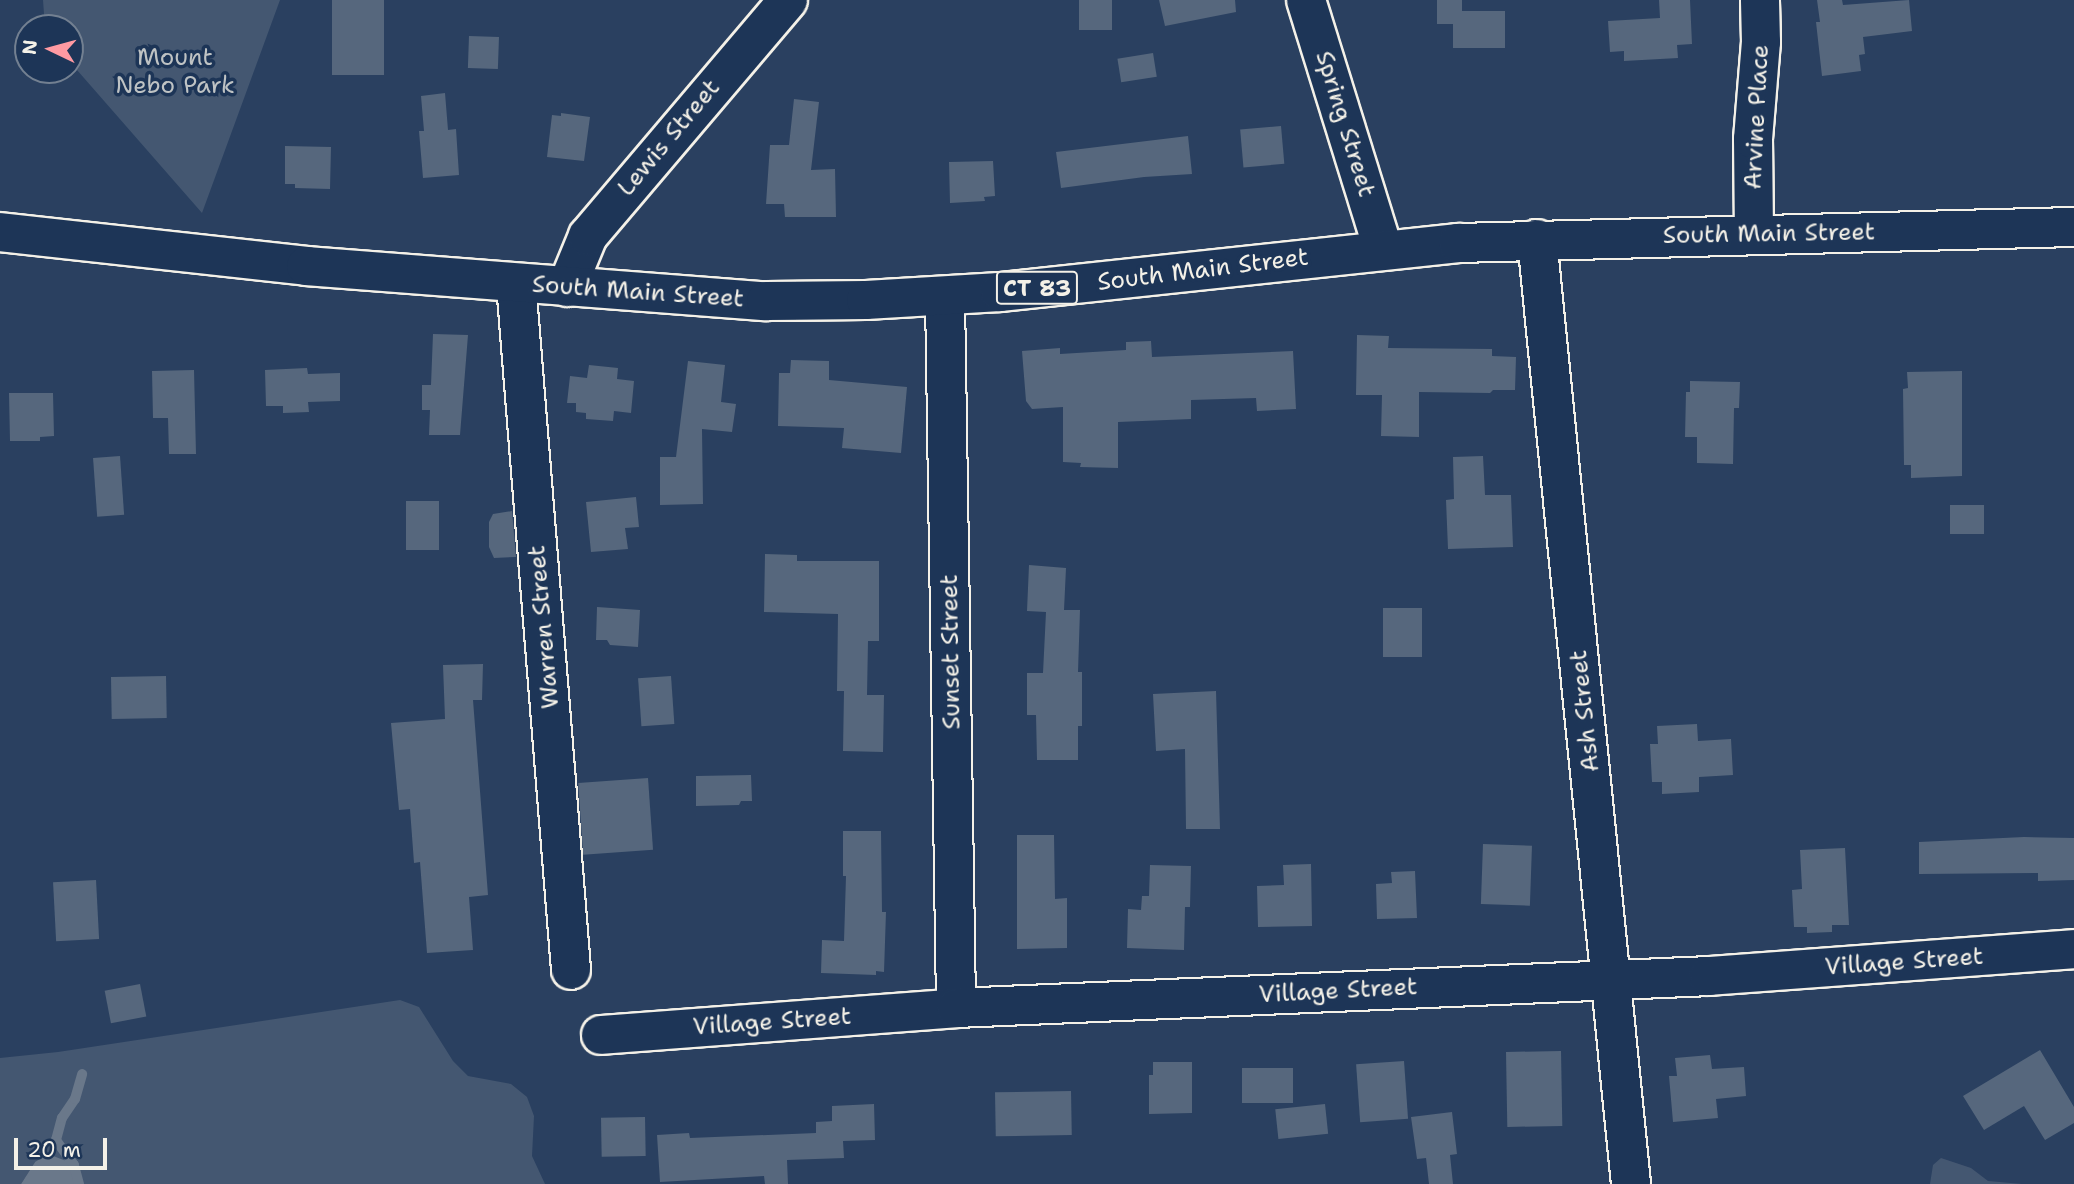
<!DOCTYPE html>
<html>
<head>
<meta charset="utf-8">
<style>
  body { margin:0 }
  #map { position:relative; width:2074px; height:1184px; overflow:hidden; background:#2a4060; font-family:"Shantell Sans",sans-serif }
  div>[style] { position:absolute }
  .green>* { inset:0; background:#445771 }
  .water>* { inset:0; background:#6a788a }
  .stream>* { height:10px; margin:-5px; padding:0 5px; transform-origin:5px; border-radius:5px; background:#6a788a }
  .building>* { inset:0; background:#56677d; transform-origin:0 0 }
  .roads { filter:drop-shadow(2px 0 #f4f1e8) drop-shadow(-2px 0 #f4f1e8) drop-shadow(0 2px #f4f1e8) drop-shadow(0 -2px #f4f1e8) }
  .minor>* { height:38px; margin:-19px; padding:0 19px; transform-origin:19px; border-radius:19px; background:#1d3557 }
  .major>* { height:38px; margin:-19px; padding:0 19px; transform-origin:19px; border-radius:19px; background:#1d3557 }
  span { translate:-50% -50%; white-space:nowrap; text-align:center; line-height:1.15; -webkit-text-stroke:7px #1d3557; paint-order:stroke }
  .shield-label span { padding:2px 5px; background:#1d3557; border:2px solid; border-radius:5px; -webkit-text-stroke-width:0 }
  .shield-label { font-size:23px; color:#f4f1e8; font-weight:700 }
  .park-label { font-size:24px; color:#bfc3c4 }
  .street-label { font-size:24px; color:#f4f1e8 }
  .north { position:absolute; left:14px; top:14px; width:70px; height:70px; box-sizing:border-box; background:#1d3557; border:2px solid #738091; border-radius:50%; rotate:275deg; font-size:19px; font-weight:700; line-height:28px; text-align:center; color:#f4f1e8 }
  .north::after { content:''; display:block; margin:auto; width:24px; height:32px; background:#ff9aa2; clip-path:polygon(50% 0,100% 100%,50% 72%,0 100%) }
  .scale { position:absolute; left:14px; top:1138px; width:93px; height:32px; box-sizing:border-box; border:4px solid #f4f1e8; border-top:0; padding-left:9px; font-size:21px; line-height:24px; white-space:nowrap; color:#f4f1e8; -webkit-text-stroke:5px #1d3557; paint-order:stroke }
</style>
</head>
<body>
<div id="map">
  <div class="green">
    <i style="clip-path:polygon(43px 0,280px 0,202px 213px,70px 62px,70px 28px,45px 28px)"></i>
    <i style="clip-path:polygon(400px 1000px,419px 1007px,453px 1061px,468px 1076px,511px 1084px,527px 1097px,534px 1116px,532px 1156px,545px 1184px,84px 1184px,74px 1164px,35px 1162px,21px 1184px,0 1184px,0 1058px,58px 1052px)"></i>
    <i style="clip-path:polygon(1941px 1158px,1971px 1168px,1988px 1181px,2022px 1184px,1930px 1184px,1933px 1165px)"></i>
  </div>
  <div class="water">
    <i style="clip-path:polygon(48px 1154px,74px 1164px,84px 1184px,21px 1184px,35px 1162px)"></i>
  </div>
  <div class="stream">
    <i style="left:79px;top:1184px;width:20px;rotate:-105deg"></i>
    <i style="left:74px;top:1165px;width:31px;rotate:-126deg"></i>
    <i style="left:56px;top:1140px;width:23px;rotate:-75deg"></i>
    <i style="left:62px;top:1118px;width:23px;rotate:-56deg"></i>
    <i style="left:75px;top:1099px;width:26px;rotate:-74deg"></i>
  </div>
  <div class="building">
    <i style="left:332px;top:0;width:52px;height:75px"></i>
    <i style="left:1079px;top:0;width:33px;height:30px"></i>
    <i style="clip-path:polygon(1159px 0,1235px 0,1236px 12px,1165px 26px)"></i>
    <i style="clip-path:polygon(1437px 0,1462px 0,1462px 11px,1505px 11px,1505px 48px,1453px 48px,1453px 24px,1437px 24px)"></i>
    <i style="clip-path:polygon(1659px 0,1690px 0,1692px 44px,1677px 45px,1678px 58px,1624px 61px,1624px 51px,1610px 52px,1608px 21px,1660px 18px)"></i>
    <i style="clip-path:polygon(1817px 0,1842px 0,1843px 5px,1909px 0,1912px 31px,1863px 37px,1865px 54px,1859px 55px,1861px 71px,1822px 76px,1816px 22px,1820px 22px)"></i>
    <i style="left:469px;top:36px;width:30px;height:32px;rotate:2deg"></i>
    <i style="left:1153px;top:53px;width:24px;height:36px;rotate:81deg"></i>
    <i style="clip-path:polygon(445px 93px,448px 130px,456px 129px,459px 175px,423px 178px,419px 131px,424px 131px,421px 96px)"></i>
    <i style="clip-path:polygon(794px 99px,819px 102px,811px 170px,835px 169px,836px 217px,785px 217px,784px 204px,766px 204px,770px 145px,789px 145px)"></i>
    <i style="clip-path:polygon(561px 113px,590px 117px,584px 161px,547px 157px,552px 115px,561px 116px)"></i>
    <i style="left:1281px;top:126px;width:38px;height:41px;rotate:85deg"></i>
    <i style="clip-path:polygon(1188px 136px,1192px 174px,1144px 177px,1061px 188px,1056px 152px)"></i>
    <i style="clip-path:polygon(285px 146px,331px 147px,330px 189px,295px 188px,295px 184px,285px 184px)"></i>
    <i style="clip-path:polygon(993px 161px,995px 196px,984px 197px,985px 201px,950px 203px,949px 162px)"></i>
    <i style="clip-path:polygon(433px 334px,468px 335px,460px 435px,429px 435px,430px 410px,422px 410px,422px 385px,431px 385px)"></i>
    <i style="clip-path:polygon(1357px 335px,1389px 336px,1388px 348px,1492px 349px,1492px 356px,1516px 357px,1515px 390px,1493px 390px,1490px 393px,1419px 392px,1419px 437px,1381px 436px,1382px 395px,1356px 395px)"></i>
    <i style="clip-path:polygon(1151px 341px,1152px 357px,1293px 351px,1296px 409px,1257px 411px,1256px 398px,1191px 400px,1191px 419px,1118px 422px,1118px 468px,1080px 467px,1081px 463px,1063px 462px,1063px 407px,1032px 409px,1026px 401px,1022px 351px,1060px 348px,1060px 354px,1126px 350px,1126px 342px)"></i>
    <i style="clip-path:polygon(791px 360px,829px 361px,829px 380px,907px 387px,901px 453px,842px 448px,844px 428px,778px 426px,779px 373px,790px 373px)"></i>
    <i style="clip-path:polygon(688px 361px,725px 365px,721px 402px,736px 404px,732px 432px,702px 429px,703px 504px,660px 505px,660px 457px,676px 457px)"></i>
    <i style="clip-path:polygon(589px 365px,618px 368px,617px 379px,634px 381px,631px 413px,614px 411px,613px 421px,586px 419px,586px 413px,576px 412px,576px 403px,567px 403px,570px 376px,587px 378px)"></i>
    <i style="clip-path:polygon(307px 368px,308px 374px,340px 373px,340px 401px,308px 402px,309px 412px,283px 413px,283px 406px,266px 406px,265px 370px)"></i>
    <i style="clip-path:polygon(194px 370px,196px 454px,169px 454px,168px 418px,153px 418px,152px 371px)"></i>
    <i style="clip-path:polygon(1962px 371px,1962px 476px,1911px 478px,1911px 465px,1904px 465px,1903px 389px,1908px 388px,1907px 372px)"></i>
    <i style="clip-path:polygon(1690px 381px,1740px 382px,1739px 408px,1734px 408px,1733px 464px,1697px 463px,1697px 437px,1685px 437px,1686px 392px,1690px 392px)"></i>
    <i style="clip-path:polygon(9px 393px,53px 393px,54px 436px,40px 437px,40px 441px,10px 441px)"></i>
    <i style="left:120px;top:456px;width:59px;height:27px;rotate:86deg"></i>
    <i style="clip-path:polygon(1483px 456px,1485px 495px,1511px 495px,1513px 547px,1448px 549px,1446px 500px,1454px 499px,1453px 457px)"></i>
    <i style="clip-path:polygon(636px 497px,639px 527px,625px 528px,628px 549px,591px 552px,586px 502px)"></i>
    <i style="left:439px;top:501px;width:49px;height:33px;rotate:90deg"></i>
    <i style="left:1950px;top:505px;width:34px;height:29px"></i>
    <i style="clip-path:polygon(512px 511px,516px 557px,494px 558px,489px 547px,489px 522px,493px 514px)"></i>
    <i style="clip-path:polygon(765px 554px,797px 555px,797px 561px,879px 561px,879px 641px,868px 641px,867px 695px,884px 695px,883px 752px,843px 751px,844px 691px,837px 691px,838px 614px,764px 612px)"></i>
    <i style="clip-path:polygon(1029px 565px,1066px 568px,1064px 610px,1080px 610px,1078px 672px,1082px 672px,1082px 726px,1078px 726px,1078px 760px,1037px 760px,1036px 715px,1027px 715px,1027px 673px,1043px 673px,1046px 612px,1027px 611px)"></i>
    <i style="clip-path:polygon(597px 607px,640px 610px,638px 647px,610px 645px,607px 640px,596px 640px)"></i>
    <i style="left:1383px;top:608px;width:39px;height:49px"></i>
    <i style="clip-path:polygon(483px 664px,482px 700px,473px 700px,488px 895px,469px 897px,473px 950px,427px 953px,420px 862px,414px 863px,410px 809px,399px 810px,391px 723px,445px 719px,443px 665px)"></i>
    <i style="left:166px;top:676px;width:42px;height:55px;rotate:89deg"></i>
    <i style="left:671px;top:676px;width:48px;height:33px;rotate:86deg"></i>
    <i style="clip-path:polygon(1216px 691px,1220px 829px,1186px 829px,1185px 749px,1156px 751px,1153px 694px)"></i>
    <i style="clip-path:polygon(1697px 724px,1698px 741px,1731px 739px,1733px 775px,1699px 777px,1699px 792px,1662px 794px,1662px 782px,1652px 782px,1650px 744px,1658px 744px,1657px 726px)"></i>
    <i style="clip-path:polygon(751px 775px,752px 801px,741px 801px,739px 805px,696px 806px,696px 776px)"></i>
    <i style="left:648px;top:778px;width:72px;height:70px;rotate:86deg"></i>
    <i style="clip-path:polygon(843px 831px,881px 831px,882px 912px,886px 912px,884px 972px,876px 971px,876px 975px,821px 973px,822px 940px,844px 941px,846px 876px,843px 876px)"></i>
    <i style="clip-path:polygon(1017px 835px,1054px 835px,1055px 899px,1067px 898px,1067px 948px,1017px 949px)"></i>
    <i style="clip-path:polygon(2024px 837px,2074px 838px,2074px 880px,2038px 881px,2038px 873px,1919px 874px,1919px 842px)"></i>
    <i style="left:1483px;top:844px;width:49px;height:60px;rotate:2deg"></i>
    <i style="clip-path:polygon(1845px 848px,1849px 925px,1832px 925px,1832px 932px,1807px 933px,1807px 927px,1794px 927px,1792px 890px,1802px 889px,1800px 850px)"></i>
    <i style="clip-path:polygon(1311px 864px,1312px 926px,1258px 927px,1257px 886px,1284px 885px,1283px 865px)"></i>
    <i style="clip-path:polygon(1150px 865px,1191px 866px,1190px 907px,1185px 907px,1184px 950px,1127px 948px,1128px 909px,1141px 910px,1142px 896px,1149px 896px)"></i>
    <i style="clip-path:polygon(1415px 871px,1417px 918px,1377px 919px,1376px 884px,1392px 883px,1391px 872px)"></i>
    <i style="left:96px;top:880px;width:59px;height:43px;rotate:87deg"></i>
    <i style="left:140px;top:984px;width:33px;height:36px;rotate:79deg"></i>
    <i style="clip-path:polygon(2040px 1050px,2074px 1107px,2074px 1123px,2045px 1140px,2024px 1106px,1984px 1130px,1963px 1096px)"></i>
    <i style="left:1561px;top:1051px;width:75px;height:55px;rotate:89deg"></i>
    <i style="clip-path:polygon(1710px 1055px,1712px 1069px,1744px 1067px,1746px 1096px,1716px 1099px,1718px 1118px,1673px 1122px,1669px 1076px,1677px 1076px,1675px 1058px)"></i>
    <i style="left:1404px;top:1061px;width:58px;height:48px;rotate:86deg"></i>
    <i style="clip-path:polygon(1153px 1062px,1192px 1062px,1192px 1113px,1149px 1114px,1149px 1075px,1153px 1075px)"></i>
    <i style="left:1242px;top:1068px;width:51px;height:35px"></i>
    <i style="left:1071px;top:1091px;width:44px;height:76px;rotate:89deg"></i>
    <i style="clip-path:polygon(874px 1104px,875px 1140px,843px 1141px,844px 1158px,787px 1160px,788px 1184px,765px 1184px,764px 1176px,660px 1182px,657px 1135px,689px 1133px,690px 1138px,816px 1133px,816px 1122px,832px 1121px,832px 1106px)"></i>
    <i style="left:1325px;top:1104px;width:30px;height:50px;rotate:84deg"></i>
    <i style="clip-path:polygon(1452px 1112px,1457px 1154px,1450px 1155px,1453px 1184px,1429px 1184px,1426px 1158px,1417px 1159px,1411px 1117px)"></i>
    <i style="left:645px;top:1117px;width:39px;height:44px;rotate:89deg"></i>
  </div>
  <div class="roads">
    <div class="minor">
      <i style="left:1306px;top:0;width:261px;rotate:72.8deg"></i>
      <i style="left:1754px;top:234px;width:95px;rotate:-90.6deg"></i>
      <i style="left:1753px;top:139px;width:97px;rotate:-85.3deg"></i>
      <i style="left:1761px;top:42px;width:42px;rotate:-91.4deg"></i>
      <i style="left:1537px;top:239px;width:950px;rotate:84.32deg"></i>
      <i style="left:516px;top:283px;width:689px;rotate:85.42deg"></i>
      <i style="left:567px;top:287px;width:55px;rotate:-67.6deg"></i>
      <i style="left:588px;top:236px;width:309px;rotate:-49.7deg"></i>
      <i style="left:945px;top:296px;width:712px;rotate:89.11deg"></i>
      <i style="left:601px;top:1035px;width:356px;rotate:-4.3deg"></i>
      <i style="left:956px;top:1008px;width:754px;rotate:-2.43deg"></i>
      <i style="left:1709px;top:976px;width:366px;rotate:-4.2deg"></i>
    </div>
    <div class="major">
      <i style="left:0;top:232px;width:308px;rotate:6.3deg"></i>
      <i style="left:306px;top:266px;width:461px;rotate:4.4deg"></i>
      <i style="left:766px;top:301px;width:100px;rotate:-0.6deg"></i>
      <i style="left:866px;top:300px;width:134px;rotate:-3.4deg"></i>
      <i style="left:1000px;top:292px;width:461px;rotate:-6.1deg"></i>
      <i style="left:1458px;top:243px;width:616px;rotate:-1.49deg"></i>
    </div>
  </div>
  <div class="shield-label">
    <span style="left:1037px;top:288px">CT 83</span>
  </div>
  <div class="park-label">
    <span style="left:175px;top:72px">Mount<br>Nebo Park</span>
  </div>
  <div class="street-label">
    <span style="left:1757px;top:117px;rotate:-87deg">Arvine Place</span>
    <span style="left:1345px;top:124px;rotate:73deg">Spring Street</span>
    <span style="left:669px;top:138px;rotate:-50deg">Lewis Street</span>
    <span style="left:1769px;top:234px;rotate:-1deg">South Main Street</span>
    <span style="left:1203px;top:270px;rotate:-7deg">South Main Street</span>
    <span style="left:638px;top:292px;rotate:4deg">South Main Street</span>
    <span style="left:544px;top:627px;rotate:-95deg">Warren Street</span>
    <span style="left:951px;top:652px;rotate:-91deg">Sunset Street</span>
    <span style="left:1585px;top:711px;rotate:-96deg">Ash Street</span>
    <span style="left:1904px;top:962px;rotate:-4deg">Village Street</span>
    <span style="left:1338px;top:991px;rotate:-3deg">Village Street</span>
    <span style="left:772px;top:1022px;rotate:-4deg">Village Street</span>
  </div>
  <div class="north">N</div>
  <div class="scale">20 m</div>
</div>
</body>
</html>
